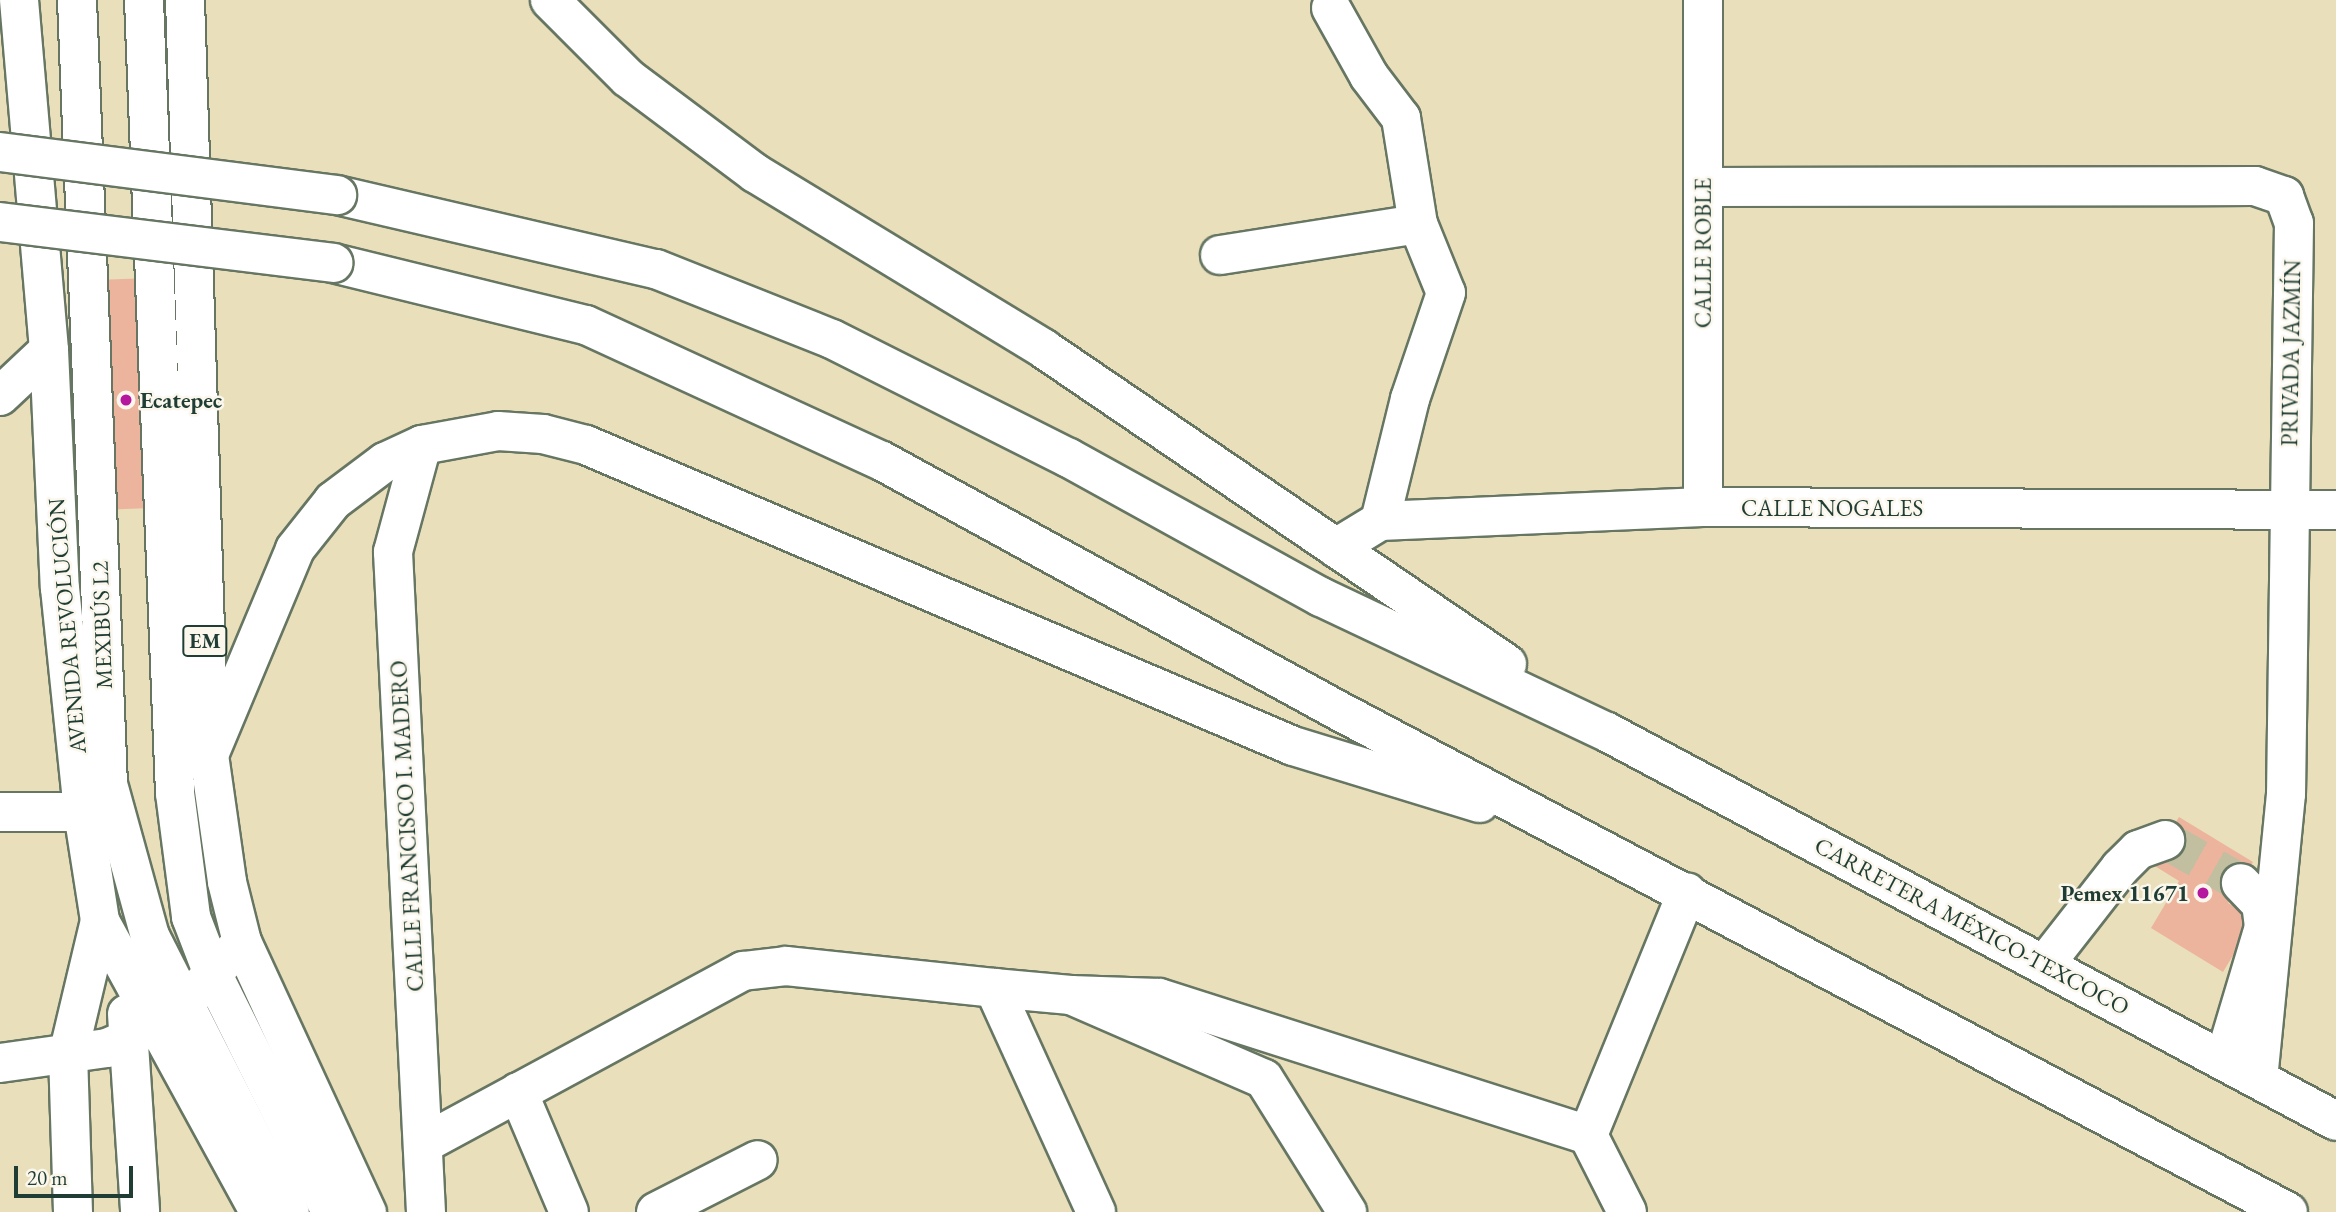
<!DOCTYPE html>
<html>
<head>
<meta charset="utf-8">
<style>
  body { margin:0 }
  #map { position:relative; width:2336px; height:1212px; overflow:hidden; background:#e9dfba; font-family:"EB Garamond",serif }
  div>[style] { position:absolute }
  .building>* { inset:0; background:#ecb49c; transform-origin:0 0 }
  .minor-tunnel>* { height:38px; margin-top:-19px; transform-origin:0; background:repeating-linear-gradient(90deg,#c1bf9f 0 38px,transparent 0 57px) }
  .roads { filter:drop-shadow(2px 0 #667663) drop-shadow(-2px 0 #667663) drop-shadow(0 2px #667663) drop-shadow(0 -2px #667663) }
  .minor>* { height:38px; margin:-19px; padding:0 19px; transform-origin:19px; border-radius:19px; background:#fff }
  .major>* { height:38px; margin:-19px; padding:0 19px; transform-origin:19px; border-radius:19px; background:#fff }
  .highway>* { height:38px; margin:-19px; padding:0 19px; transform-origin:19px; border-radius:19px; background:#fff }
  .bridges { filter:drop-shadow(2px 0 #667663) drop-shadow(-2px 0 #667663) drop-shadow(0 2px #667663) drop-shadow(0 -2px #667663) }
  .highway-bridge>* { height:38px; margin:-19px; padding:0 19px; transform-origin:19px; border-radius:19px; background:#fff }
  .dots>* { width:19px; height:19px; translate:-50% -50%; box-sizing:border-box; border:4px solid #fbf7ec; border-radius:50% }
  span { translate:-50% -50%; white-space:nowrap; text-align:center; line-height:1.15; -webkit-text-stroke:5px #fbf7ec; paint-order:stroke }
  .shield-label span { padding:2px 5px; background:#fbf7ec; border:2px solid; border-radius:5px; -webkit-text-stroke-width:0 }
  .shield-label { font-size:21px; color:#1f3d34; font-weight:700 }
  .street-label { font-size:23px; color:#1f3d34 }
  .poi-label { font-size:23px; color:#1f3d34; font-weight:700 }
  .left { translate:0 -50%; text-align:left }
  .right { translate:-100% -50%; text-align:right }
  .scale { position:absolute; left:14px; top:1166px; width:119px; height:32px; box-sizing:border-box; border:4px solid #1f3d34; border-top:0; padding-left:9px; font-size:21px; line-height:24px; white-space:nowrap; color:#1f3d34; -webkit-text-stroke:5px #fbf7ec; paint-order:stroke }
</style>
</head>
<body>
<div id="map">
  <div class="building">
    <i style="left:150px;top:278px;width:230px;height:47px;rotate:88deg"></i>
    <i style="clip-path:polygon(2179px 817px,2253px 862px,2228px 903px,2255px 919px,2223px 972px,2151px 928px,2179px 881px,2150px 863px)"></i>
  </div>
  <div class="minor-tunnel">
    <i style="left:2165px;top:840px;width:87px;rotate:29.5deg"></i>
  </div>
  <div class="roads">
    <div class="minor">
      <i style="left:77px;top:0;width:785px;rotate:87.74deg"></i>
      <i style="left:108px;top:784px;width:158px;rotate:74.6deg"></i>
      <i style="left:150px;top:936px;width:309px;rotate:63.1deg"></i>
      <i style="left:144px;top:0;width:794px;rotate:87.76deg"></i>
      <i style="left:175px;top:793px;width:125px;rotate:82.6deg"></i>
      <i style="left:191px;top:917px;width:64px;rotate:69deg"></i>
      <i style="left:214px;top:977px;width:263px;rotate:63.5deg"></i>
      <i style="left:1703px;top:0;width:507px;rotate:90deg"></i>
      <i style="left:1331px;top:8px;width:78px;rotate:60.8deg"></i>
      <i style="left:1369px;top:76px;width:53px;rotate:52.7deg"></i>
      <i style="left:1401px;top:118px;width:107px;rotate:80.9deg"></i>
      <i style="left:1418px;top:224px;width:74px;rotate:67.9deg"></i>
      <i style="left:1446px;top:293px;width:112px;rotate:108.8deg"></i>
      <i style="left:1410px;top:399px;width:126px;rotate:103.8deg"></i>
      <i style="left:1703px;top:187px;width:552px;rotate:-0.1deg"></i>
      <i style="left:2255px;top:186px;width:31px;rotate:19deg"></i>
      <i style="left:2284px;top:196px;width:29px;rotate:70deg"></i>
      <i style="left:2294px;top:223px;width:571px;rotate:90.8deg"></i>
      <i style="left:2286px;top:794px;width:286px;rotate:95.6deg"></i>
      <i style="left:1220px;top:255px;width:200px;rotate:-8.9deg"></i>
      <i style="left:422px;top:445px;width:111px;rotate:105.2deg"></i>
      <i style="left:393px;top:552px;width:661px;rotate:87.14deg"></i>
      <i style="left:1336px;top:548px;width:52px;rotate:-31.5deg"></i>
      <i style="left:1380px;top:521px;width:323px;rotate:-2.5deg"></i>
      <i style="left:1703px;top:507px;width:633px;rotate:0.27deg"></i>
      <i style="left:0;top:812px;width:83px"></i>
      <i style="left:2045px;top:964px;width:122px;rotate:-52deg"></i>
      <i style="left:2120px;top:868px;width:25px;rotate:-45deg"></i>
      <i style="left:2138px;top:850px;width:29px;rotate:-20deg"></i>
      <i style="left:994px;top:988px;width:77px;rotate:5.2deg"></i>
      <i style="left:1071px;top:995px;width:210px;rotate:23.5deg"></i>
      <i style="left:1264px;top:1079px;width:157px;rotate:58deg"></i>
      <i style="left:1071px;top:995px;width:88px;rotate:2deg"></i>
      <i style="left:1159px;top:998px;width:450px;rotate:17.7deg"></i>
      <i style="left:1588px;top:1135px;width:86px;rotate:63.1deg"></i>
      <i style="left:2224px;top:1061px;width:140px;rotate:-73.4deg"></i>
      <i style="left:2264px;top:927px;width:23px;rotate:-97deg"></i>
      <i style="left:2261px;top:904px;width:29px;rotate:-134deg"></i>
      <i style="left:518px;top:1092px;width:130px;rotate:67deg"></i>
      <i style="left:1588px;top:1135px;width:262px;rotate:-67.8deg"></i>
      <i style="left:423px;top:1144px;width:364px;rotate:-28.4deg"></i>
      <i style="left:743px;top:971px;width:43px;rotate:-6.6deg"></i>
      <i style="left:786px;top:966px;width:209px;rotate:6deg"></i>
      <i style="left:994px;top:988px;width:246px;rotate:65.5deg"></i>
      <i style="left:73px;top:1212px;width:157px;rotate:-91.8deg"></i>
      <i style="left:68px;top:1055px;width:138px;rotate:-76.6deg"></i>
      <i style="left:656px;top:1212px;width:114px;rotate:-27deg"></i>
    </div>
    <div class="major">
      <i style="left:19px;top:0;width:351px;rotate:85.1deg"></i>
      <i style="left:49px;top:350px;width:238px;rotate:87.4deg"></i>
      <i style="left:60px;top:588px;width:225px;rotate:84.1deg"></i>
      <i style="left:83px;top:812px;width:110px;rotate:81.1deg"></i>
      <i style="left:100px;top:921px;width:332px;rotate:61.3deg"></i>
      <i style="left:185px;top:0;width:755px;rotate:88.18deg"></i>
      <i style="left:209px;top:755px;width:128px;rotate:81.9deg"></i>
      <i style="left:227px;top:882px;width:62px;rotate:76deg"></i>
      <i style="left:242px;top:942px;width:298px;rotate:65.2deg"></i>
      <i style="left:0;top:396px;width:67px;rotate:-43.2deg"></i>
      <i style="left:127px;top:1014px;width:198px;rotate:86.2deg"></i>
      <i style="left:0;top:1063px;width:108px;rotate:-8deg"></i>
      <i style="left:107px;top:1048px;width:26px;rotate:-23deg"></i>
      <i style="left:131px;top:1038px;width:64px;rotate:-32.9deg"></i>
      <i style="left:185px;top:1003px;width:83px;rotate:-46.9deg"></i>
    </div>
    <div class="highway">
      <i style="left:550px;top:0;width:110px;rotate:45deg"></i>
      <i style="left:628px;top:78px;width:159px;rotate:36.8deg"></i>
      <i style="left:755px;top:173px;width:338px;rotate:31.3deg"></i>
      <i style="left:1044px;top:349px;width:560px;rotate:34.23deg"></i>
      <i style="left:337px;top:195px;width:327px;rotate:13.1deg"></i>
      <i style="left:656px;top:269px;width:189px;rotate:21.7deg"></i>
      <i style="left:832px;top:339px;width:265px;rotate:26.7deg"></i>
      <i style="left:1069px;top:458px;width:288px;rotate:28.9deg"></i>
      <i style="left:1321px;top:597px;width:316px;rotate:25.3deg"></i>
      <i style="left:1607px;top:732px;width:826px;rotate:28.08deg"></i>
      <i style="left:333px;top:263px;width:260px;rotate:13.8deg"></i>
      <i style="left:586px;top:325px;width:326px;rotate:24.7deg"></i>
      <i style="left:882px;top:461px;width:521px;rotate:28.68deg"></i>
      <i style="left:1339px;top:711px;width:1073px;rotate:27.83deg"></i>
      <i style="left:209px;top:755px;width:223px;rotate:-67.3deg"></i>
      <i style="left:295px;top:549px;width:61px;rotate:-51.6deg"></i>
      <i style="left:333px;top:501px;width:65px;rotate:-36.9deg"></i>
      <i style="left:385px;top:462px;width:41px;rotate:-24.7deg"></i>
      <i style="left:422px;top:445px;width:77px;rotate:-10.4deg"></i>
      <i style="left:498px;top:431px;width:45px;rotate:3.8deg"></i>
      <i style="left:543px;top:434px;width:44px;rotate:14.3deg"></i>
      <i style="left:586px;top:445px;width:768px;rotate:23.06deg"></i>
      <i style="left:1293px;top:746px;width:195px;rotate:17deg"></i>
    </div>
  </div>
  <div class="bridges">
    <div class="highway-bridge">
      <i style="left:0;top:152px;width:340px;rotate:7.3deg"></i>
      <i style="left:0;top:222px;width:336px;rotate:7deg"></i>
    </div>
  </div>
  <div class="dots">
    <i style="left:126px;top:400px;background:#b5179e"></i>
    <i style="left:2203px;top:893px;background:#b5179e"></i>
  </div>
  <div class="shield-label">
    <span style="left:205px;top:641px">EM</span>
  </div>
  <div class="street-label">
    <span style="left:1703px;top:253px;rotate:-90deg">CALLE ROBLE</span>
    <span style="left:2291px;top:353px;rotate:-89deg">PRIVADA JAZMÍN</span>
    <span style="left:1832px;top:508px">CALLE NOGALES</span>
    <span style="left:102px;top:625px;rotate:-92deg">MEXIBÚS L2</span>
    <span style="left:67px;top:626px;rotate:-95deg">AVENIDA REVOLUCIÓN</span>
    <span style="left:407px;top:826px;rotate:-93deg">CALLE FRANCISCO I. MADERO</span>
    <span style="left:1972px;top:926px;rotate:28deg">CARRETERA MÉXICO-TEXCOCO</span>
  </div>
  <div class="poi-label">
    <span class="left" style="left:140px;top:400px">Ecatepec</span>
    <span class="right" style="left:2189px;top:893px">Pemex 11671</span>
  </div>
  <div class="scale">20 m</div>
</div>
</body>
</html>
